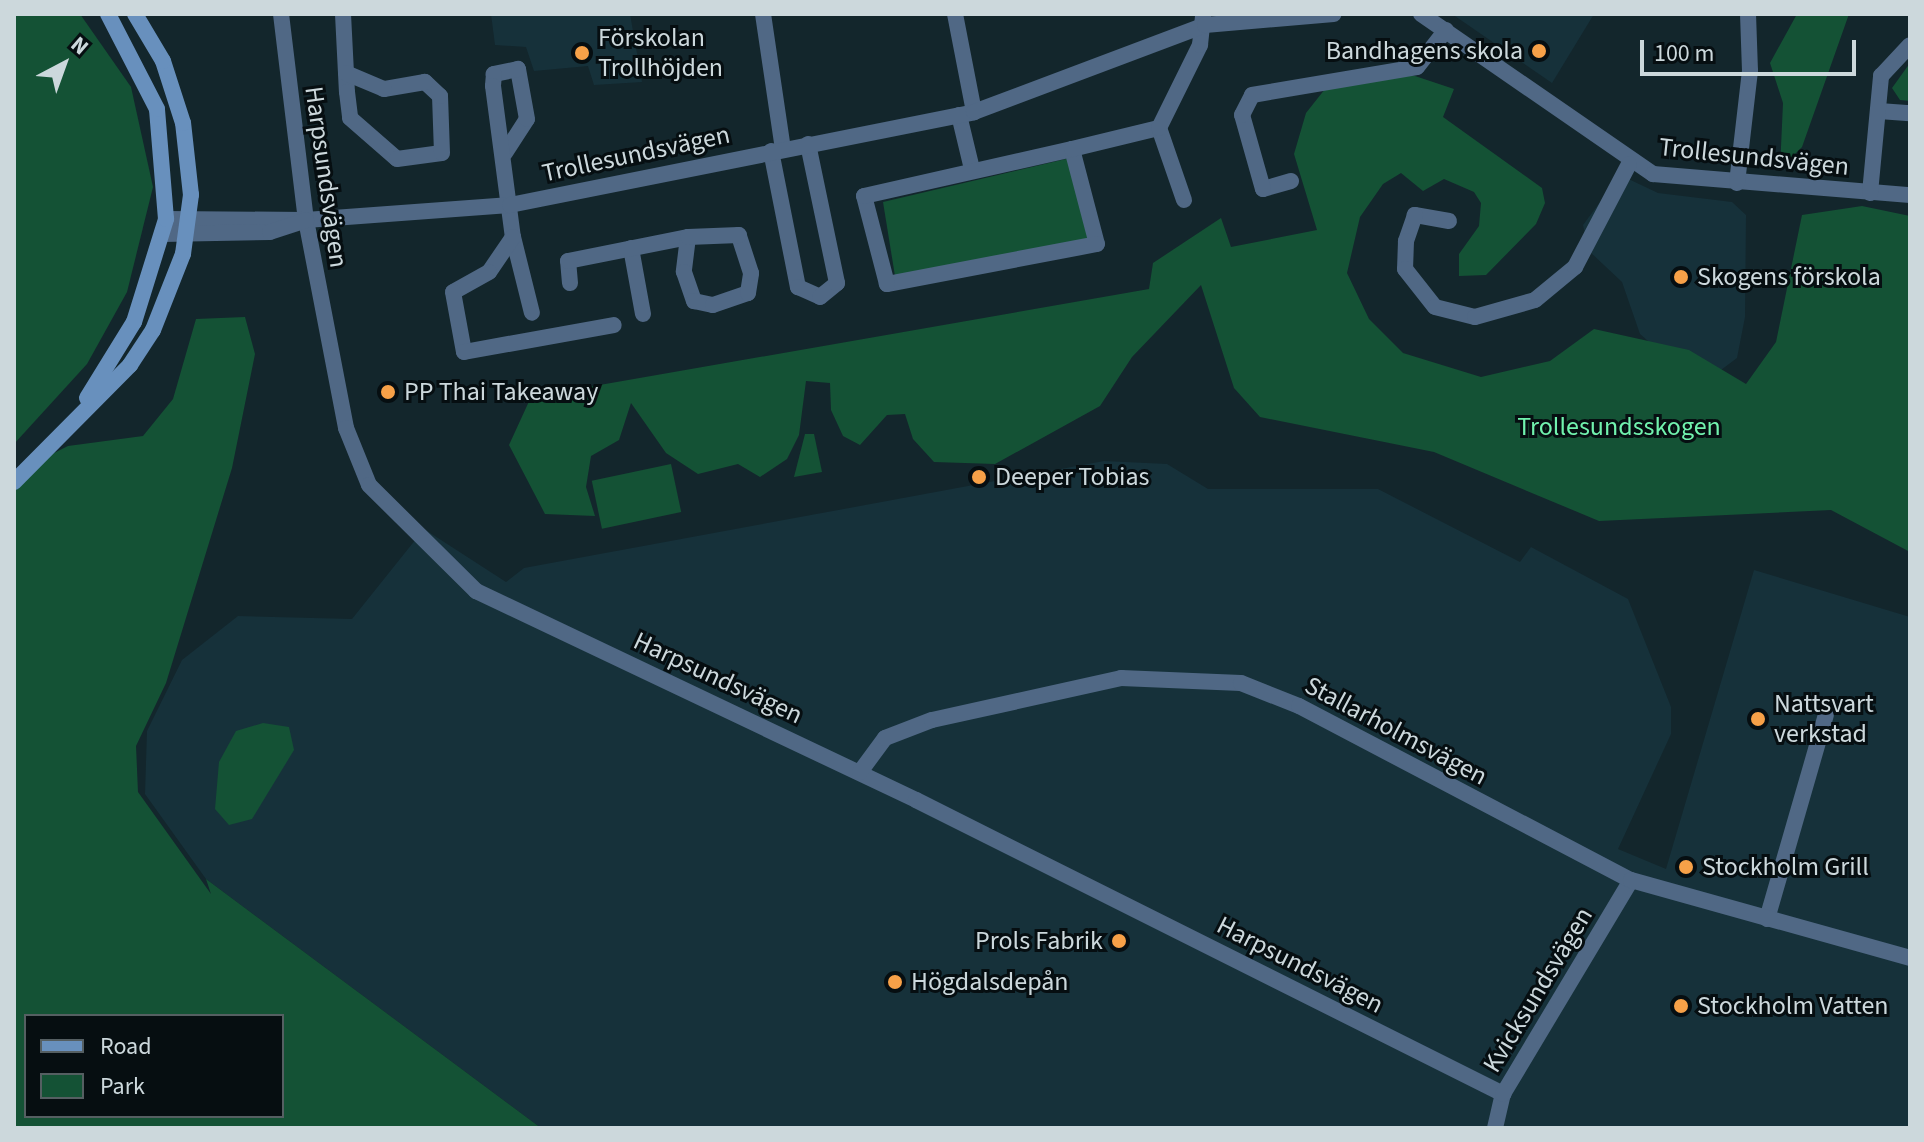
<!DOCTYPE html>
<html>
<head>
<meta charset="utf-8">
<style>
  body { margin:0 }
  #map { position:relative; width:1924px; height:1142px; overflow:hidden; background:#13262c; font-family:"Source Sans 3",sans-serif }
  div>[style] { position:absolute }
  .built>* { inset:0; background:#16313a }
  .green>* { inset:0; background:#145235; transform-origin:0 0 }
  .minor>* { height:16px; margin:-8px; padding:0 8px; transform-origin:8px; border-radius:8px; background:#506885 }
  .tertiary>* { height:16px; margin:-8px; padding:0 8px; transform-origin:8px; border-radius:8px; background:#506885 }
  .secondary>* { height:16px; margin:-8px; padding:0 8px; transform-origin:8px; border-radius:8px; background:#6890bd }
  .dots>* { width:22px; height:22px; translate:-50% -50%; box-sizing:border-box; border:4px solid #060e11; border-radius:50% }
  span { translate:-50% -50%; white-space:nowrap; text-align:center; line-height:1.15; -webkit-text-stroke:6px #060e11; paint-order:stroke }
  .poi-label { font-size:26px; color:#ccd8dc }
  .left { translate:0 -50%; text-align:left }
  .right { translate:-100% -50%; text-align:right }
  .street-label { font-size:26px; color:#ccd8dc }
  .park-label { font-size:26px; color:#71f2ae }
  .frame { position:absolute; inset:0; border:16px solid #ccd8dc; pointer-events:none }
  .legend { position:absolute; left:24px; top:1014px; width:260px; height:104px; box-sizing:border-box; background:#060e11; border:2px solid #555f62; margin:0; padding:10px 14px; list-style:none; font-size:24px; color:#ccd8dc }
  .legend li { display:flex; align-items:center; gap:16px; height:40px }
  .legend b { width:40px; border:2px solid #555f62 }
  .north { position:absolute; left:24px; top:24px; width:80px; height:80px; -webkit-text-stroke:6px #060e11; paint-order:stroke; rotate:41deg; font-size:22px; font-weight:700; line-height:32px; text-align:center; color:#ccd8dc }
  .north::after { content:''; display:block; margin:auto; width:28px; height:36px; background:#ccd8dc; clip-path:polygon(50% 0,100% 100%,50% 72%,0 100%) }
  .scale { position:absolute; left:1640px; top:40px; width:216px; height:36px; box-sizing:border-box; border:4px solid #ccd8dc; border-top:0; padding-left:10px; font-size:24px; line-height:28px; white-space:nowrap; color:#ccd8dc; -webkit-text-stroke:6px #060e11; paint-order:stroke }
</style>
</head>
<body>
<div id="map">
  <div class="built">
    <i style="clip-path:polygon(491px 14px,630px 14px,642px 82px,594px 85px,588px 66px,534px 71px,526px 47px,495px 45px)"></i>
    <i style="clip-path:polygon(1452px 14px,1594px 14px,1552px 83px)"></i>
    <i style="clip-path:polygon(1620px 175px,1658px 193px,1732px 202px,1746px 215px,1745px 317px,1737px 358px,1717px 373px,1663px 354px,1640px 334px,1622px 282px,1589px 251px,1583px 225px)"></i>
    <i style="clip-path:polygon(1104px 461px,1167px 464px,1208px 489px,1378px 489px,1520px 562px,1531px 547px,1628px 599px,1671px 707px,1671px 734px,1618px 849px,1666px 869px,1754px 570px,1910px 617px,1910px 1128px,541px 1128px,206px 879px,145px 794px,147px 731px,182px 660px,238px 616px,352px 619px,424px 529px,506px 582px,524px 568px)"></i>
  </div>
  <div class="green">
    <i style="clip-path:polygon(14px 14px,80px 14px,131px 87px,153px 187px,127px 292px,87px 364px,14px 444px)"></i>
    <i style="clip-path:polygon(1797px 14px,1849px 14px,1802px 147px,1780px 169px,1783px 103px,1770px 63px)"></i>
    <i style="clip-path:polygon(1910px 63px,1910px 101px,1900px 100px,1892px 88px)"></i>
    <i style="clip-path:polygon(1377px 76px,1415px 76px,1454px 89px,1443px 117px,1542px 188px,1545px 203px,1536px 224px,1486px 275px,1459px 276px,1459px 254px,1479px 226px,1481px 203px,1474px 192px,1444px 179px,1423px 191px,1401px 173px,1383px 184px,1360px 217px,1347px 273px,1369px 319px,1403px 353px,1481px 377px,1550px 361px,1594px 329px,1689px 350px,1746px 384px,1776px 342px,1802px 215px,1862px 206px,1910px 216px,1910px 552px,1831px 510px,1599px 521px,1434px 452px,1260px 417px,1234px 388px,1201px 285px,1132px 357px,1100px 406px,995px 464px,934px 462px,913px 439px,905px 414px,887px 415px,860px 445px,843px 436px,831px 410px,830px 383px,806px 381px,799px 435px,787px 459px,760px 477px,738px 464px,698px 474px,666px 453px,631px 403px,619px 440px,591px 456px,586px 487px,595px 516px,545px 514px,509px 445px,531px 397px,1149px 289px,1153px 263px,1221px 218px,1231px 247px,1317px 230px,1294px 154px,1306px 113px,1325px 89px)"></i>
    <i style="clip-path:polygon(1070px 158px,1093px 242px,895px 276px,883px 202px)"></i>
    <i style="clip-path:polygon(evenodd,245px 317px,255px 354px,232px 468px,166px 683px,136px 746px,138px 792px,211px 894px,206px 879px,541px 1128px,14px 1128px,14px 492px,36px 462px,68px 446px,143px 436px,173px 399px,196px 319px,245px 317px,26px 1016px,282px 1016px,282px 1116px,26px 1116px,26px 1016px)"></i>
    <i style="clip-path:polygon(805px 434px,814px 434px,822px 472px,794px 477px)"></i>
    <i style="left:671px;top:464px;width:49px;height:81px;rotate:78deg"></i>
    <i style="clip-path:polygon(263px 723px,289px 727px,294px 750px,252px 819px,229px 825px,215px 809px,219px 762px,236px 731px)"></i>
  </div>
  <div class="minor">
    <i style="left:343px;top:14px;width:78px;rotate:87.1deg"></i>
    <i style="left:347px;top:92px;width:26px;rotate:83deg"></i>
    <i style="left:350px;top:118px;width:62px;rotate:41.1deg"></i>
    <i style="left:397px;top:159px;width:45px;rotate:-7.6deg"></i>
    <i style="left:442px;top:153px;width:57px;rotate:-92deg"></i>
    <i style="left:440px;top:96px;width:21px;rotate:-137deg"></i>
    <i style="left:425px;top:82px;width:42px;rotate:170.3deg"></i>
    <i style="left:384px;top:89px;width:41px;rotate:-157.2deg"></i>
    <i style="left:763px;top:14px;width:136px;rotate:81.6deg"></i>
    <i style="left:955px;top:14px;width:100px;rotate:79deg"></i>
    <i style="left:1421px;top:14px;width:282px;rotate:34.6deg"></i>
    <i style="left:1653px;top:174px;width:258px;rotate:4.7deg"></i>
    <i style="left:1879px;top:111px;width:31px;rotate:4deg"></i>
    <i style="left:959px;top:115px;width:56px;rotate:76.5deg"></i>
    <i style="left:1072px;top:149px;width:98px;rotate:75.3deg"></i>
    <i style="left:1097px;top:244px;width:214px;rotate:169.2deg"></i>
    <i style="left:887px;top:284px;width:91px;rotate:-104.6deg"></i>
    <i style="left:864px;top:196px;width:213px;rotate:-12.7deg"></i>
    <i style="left:1072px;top:149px;width:89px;rotate:-13.6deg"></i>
    <i style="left:771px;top:151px;width:139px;rotate:78.8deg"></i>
    <i style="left:798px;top:287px;width:24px;rotate:24deg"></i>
    <i style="left:820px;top:297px;width:22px;rotate:-39deg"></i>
    <i style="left:837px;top:283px;width:142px;rotate:-101.8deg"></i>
    <i style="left:505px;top:153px;width:40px;rotate:-57.1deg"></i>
    <i style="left:527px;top:119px;width:51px;rotate:-100.2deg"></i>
    <i style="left:518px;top:69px;width:25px;rotate:168deg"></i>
    <i style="left:494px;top:74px;width:12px;rotate:95deg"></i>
    <i style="left:493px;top:86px;width:152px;rotate:82.5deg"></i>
    <i style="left:513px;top:237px;width:78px;rotate:76deg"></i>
    <i style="left:1291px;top:181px;width:29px;rotate:164deg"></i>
    <i style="left:1263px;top:189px;width:77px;rotate:-105.8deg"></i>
    <i style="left:1242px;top:115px;width:22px;rotate:-63deg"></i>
    <i style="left:1252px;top:95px;width:167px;rotate:-9.6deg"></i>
    <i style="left:1417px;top:67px;width:47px;rotate:-51.9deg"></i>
    <i style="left:1737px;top:183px;width:113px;rotate:-83.4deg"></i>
    <i style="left:1750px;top:71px;width:57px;rotate:-92deg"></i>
    <i style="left:1870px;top:193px;width:118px;rotate:-84.6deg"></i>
    <i style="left:1881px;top:76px;width:42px;rotate:-46.9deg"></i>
    <i style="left:1184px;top:200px;width:76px;rotate:-109.1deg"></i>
    <i style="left:1159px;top:128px;width:93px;rotate:-63.7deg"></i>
    <i style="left:1200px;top:45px;width:31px;rotate:-84deg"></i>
    <i style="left:306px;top:220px;width:205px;rotate:-4.2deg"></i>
    <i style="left:510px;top:205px;width:473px;rotate:-11.3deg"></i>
    <i style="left:974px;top:112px;width:247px;rotate:-20.6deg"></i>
    <i style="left:1205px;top:25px;width:129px;rotate:-4.9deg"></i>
    <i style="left:1449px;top:221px;width:35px;rotate:-170deg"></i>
    <i style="left:1415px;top:215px;width:28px;rotate:109deg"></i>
    <i style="left:1406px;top:241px;width:28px;rotate:92deg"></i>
    <i style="left:1405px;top:269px;width:48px;rotate:51.7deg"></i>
    <i style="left:1435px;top:307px;width:41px;rotate:14deg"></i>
    <i style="left:1475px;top:317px;width:62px;rotate:-15.8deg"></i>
    <i style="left:1535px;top:300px;width:52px;rotate:-39.5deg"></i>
    <i style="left:1575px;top:267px;width:116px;rotate:-62.3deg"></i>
    <i style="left:513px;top:237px;width:42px;rotate:124.4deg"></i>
    <i style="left:489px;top:272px;width:41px;rotate:150.9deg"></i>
    <i style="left:453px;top:292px;width:61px;rotate:79.6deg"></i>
    <i style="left:464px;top:352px;width:152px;rotate:-10.2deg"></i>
    <i style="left:631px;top:248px;width:67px;rotate:79.7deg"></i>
    <i style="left:570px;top:283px;width:22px;rotate:-95deg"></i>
    <i style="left:568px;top:261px;width:122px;rotate:-11.3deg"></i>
    <i style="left:688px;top:237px;width:35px;rotate:97deg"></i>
    <i style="left:684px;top:272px;width:31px;rotate:71deg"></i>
    <i style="left:694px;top:301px;width:19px;rotate:12deg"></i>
    <i style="left:713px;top:305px;width:37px;rotate:-19deg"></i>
    <i style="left:748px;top:293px;width:20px;rotate:-81deg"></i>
    <i style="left:751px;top:273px;width:40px;rotate:-108deg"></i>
    <i style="left:739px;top:235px;width:51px;rotate:177.8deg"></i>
    <i style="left:1767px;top:919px;width:212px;rotate:-73.9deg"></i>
    <i style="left:1495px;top:1128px;width:35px;rotate:-77deg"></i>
  </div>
  <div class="tertiary">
    <i style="left:281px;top:14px;width:208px;rotate:83.1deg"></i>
    <i style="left:306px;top:220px;width:212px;rotate:79.1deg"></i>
    <i style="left:346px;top:428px;width:61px;rotate:68deg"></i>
    <i style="left:369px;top:485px;width:151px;rotate:44.7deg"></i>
    <i style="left:476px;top:591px;width:487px;rotate:25.4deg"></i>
    <i style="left:916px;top:800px;width:657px;rotate:26.6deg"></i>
    <i style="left:1503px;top:1094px;width:249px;rotate:-59.1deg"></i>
    <i style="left:166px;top:219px;width:139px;rotate:0.4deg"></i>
    <i style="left:162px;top:234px;width:108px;rotate:-1.1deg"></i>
    <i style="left:270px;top:232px;width:38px;rotate:-18deg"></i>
    <i style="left:860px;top:772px;width:42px;rotate:-53.7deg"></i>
    <i style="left:885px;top:738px;width:50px;rotate:-21deg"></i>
    <i style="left:932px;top:720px;width:194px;rotate:-12.5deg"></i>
    <i style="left:1121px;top:678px;width:120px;rotate:2.4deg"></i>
    <i style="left:1241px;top:683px;width:62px;rotate:21.6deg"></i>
    <i style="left:1299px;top:706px;width:375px;rotate:27.7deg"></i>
    <i style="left:1631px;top:880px;width:290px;rotate:15.6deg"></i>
  </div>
  <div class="secondary">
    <i style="left:87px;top:398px;width:89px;rotate:-58.3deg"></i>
    <i style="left:134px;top:322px;width:108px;rotate:-72.7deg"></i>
    <i style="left:166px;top:219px;width:110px;rotate:-94.7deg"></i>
    <i style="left:157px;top:109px;width:107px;rotate:-117.3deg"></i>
    <i style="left:14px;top:482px;width:165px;rotate:-45.2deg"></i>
    <i style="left:130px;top:365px;width:42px;rotate:-56.7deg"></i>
    <i style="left:153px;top:330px;width:82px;rotate:-68.5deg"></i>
    <i style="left:183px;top:254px;width:60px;rotate:-82.3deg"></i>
    <i style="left:191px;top:195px;width:72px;rotate:-96.3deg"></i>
    <i style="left:183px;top:123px;width:65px;rotate:-107.9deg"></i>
    <i style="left:163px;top:61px;width:55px;rotate:-120.8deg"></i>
  </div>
  <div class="dots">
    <i style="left:1539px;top:51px;background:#f7a148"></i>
    <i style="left:582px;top:53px;background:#f7a148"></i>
    <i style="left:1681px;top:277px;background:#f7a148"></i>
    <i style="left:388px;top:392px;background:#f7a148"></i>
    <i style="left:979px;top:477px;background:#f7a148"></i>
    <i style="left:1758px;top:719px;background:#f7a148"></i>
    <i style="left:1686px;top:867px;background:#f7a148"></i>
    <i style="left:1119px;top:941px;background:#f7a148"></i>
    <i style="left:895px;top:982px;background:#f7a148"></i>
    <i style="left:1681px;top:1006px;background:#f7a148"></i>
  </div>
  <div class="poi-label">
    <span class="left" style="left:598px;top:53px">Förskolan<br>Trollhöjden</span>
    <span class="right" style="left:1523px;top:51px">Bandhagens skola</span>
    <span class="left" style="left:1697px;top:277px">Skogens förskola</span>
    <span class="left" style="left:404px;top:392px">PP Thai Takeaway</span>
    <span class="left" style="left:995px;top:477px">Deeper Tobias</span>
    <span class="left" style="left:1774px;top:719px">Nattsvart<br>verkstad</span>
    <span class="left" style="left:1702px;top:867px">Stockholm Grill</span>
    <span class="right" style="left:1103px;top:941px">Prols Fabrik</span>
    <span class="left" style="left:911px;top:982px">Högdalsdepån</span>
    <span class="left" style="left:1697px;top:1006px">Stockholm Vatten</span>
  </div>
  <div class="street-label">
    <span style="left:636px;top:154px;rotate:-12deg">Trollesundsvägen</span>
    <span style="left:1754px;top:157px;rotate:6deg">Trollesundsvägen</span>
    <span style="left:326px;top:177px;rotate:82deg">Harpsundsvägen</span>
    <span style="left:718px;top:678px;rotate:25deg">Harpsundsvägen</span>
    <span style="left:1396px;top:731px;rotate:28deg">Stallarholmsvägen</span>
    <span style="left:1300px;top:965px;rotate:27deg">Harpsundsvägen</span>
    <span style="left:1538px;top:990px;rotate:-59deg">Kvicksundsvägen</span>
  </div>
  <div class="park-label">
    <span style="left:1619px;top:427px">Trollesundsskogen</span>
  </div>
  <div class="frame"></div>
  <ul class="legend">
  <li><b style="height:10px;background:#6890bd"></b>Road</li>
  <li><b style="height:22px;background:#145235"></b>Park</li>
  </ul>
  <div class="north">N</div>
  <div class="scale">100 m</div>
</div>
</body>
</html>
